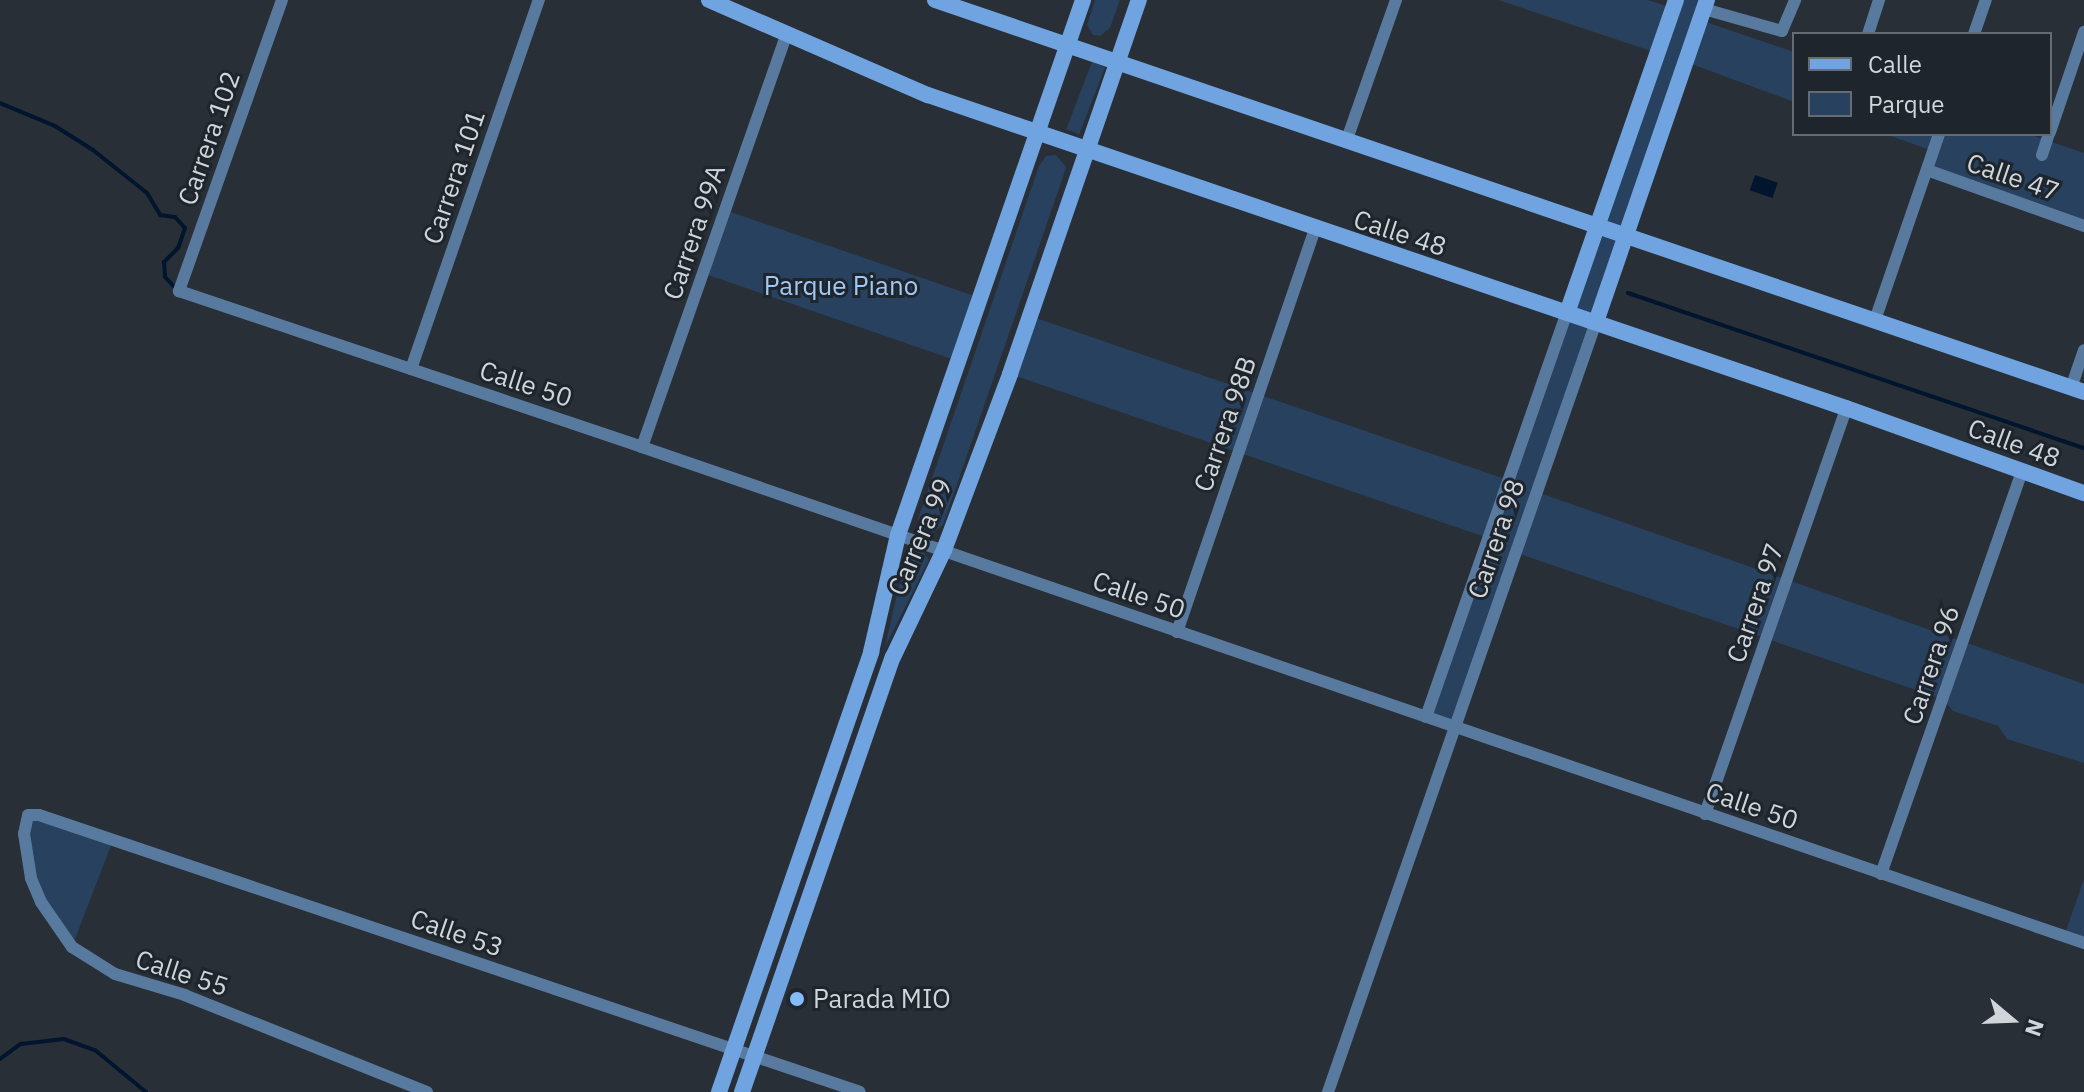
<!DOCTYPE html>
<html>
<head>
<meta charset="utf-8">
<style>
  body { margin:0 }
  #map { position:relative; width:2084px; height:1092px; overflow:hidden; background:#282f37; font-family:"IBM Plex Sans",sans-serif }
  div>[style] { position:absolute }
  .green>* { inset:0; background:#27415e; transform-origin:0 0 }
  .water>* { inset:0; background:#01152e; transform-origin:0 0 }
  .stream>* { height:4px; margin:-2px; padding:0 2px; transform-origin:2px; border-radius:2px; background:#01152e }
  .street>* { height:12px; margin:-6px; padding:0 6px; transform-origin:6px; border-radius:6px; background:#597a9f }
  .secondary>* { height:16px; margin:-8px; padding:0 8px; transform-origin:8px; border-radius:8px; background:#6fa4e0 }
  .dots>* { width:22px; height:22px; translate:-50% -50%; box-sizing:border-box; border:4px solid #1e252d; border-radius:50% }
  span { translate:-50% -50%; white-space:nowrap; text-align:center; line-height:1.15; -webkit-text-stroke:6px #1e252d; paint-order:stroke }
  .street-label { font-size:26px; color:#d0d5da }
  .park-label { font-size:26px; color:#a1c7f3 }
  .poi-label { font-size:26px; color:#d0d5da }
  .left { translate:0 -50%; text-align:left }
  .legend { position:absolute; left:1792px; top:32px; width:260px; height:104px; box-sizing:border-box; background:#1e252d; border:2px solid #656b72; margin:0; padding:10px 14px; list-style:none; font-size:24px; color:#d0d5da }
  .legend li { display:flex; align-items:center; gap:16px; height:40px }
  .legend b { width:40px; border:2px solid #656b72 }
  .north { position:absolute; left:1972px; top:980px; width:80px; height:80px; -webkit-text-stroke:6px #1e252d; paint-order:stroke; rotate:109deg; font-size:22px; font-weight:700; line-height:32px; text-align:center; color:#d0d5da }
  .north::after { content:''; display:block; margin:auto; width:28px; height:36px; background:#d0d5da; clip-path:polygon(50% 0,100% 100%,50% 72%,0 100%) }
</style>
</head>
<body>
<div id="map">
  <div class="green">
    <i style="clip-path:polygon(1095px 0,1120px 0,1110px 28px,1100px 36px,1093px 35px,1087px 25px)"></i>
    <i style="clip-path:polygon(1498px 0,1648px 0,1672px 8px,1676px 0,1707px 0,1700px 20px,1794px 52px,1794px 102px,1686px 62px,1537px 492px,2084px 684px,2084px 763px,2007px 739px,1998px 726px,1953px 711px,1942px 699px,1517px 553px,1457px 728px,1426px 717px,1488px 538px,1010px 374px,1030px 316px,1508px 480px,1657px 53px)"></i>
    <i style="left:1092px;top:62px;width:14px;height:72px;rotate:21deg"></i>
    <i style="clip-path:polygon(1885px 134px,2028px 134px,2084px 153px,2084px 226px,1927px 170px,1933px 151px)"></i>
    <i style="clip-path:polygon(1056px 155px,1066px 167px,1063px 177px,943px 525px,930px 535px,922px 532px,918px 519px,1039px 166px,1046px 156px)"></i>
    <i style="left:725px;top:210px;width:270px;height:67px;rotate:19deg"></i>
    <i style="clip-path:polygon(920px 547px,929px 560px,885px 647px,906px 555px,910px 550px)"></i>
    <i style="clip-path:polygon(28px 815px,113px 840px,72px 947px,31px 878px)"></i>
    <i style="clip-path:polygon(2084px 879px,2084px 943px,2064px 936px)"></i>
  </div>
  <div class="water">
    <i style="left:1755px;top:175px;width:24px;height:16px;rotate:19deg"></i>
  </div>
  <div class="stream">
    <i style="left:0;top:103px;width:60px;rotate:22.7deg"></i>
    <i style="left:55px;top:126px;width:45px;rotate:32.3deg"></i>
    <i style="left:93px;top:150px;width:69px;rotate:38.5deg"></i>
    <i style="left:147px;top:193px;width:26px;rotate:59deg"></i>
    <i style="left:160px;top:215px;width:15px;rotate:8deg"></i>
    <i style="left:175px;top:217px;width:15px;rotate:48deg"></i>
    <i style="left:185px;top:228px;width:21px;rotate:109deg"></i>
    <i style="left:178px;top:248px;width:20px;rotate:135deg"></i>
    <i style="left:164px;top:262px;width:15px;rotate:86deg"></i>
    <i style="left:165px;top:277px;width:18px;rotate:47deg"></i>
    <i style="left:1628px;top:293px;width:482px;rotate:18.8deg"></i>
    <i style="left:0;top:1059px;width:26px;rotate:-36deg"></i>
    <i style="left:21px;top:1044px;width:43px;rotate:-6.6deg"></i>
    <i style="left:64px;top:1039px;width:33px;rotate:20deg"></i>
    <i style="left:95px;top:1050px;width:66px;rotate:39.5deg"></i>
  </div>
  <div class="street">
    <i style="left:282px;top:0;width:309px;rotate:109.5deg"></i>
    <i style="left:179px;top:291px;width:489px;rotate:18.6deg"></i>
    <i style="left:642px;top:447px;width:1525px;rotate:18.98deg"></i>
    <i style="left:1704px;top:9px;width:81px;rotate:15.8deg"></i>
    <i style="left:1782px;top:31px;width:34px;rotate:-67deg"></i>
    <i style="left:1868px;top:34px;width:36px;rotate:-72deg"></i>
    <i style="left:1974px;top:34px;width:36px;rotate:-71deg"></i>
    <i style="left:2050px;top:132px;width:106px;rotate:-71.2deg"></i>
    <i style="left:1346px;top:142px;width:151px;rotate:-70.6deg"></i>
    <i style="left:2042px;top:155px;width:22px;rotate:-72deg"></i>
    <i style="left:1927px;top:170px;width:167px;rotate:19.6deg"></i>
    <i style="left:1875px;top:320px;width:197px;rotate:-71deg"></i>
    <i style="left:411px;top:369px;width:391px;rotate:-70.9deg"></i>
    <i style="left:2071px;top:388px;width:40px;rotate:-71.1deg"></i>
    <i style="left:642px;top:447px;width:439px;rotate:-70.7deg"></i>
    <i style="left:1177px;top:632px;width:425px;rotate:-71.1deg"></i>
    <i style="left:1426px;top:717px;width:428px;rotate:-70.8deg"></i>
    <i style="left:1705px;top:814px;width:430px;rotate:-70.8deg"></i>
    <i style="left:1881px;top:874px;width:427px;rotate:-70.7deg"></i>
    <i style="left:427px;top:1092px;width:261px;rotate:-158.2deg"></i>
    <i style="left:185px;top:995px;width:73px;rotate:-163.3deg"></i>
    <i style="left:115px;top:974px;width:51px;rotate:-147.9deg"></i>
    <i style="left:72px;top:947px;width:55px;rotate:-124.6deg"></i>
    <i style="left:41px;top:902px;width:26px;rotate:-113deg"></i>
    <i style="left:31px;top:878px;width:45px;rotate:-99deg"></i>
    <i style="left:24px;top:834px;width:19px;rotate:-78deg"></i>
    <i style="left:28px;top:815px;width:11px"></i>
    <i style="left:39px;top:815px;width:866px;rotate:18.64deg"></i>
    <i style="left:1328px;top:1092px;width:815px;rotate:-70.81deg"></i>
  </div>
  <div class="secondary">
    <i style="left:709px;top:0;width:239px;rotate:23.5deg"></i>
    <i style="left:928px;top:95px;width:970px;rotate:18.83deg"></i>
    <i style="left:1846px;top:408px;width:253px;rotate:19.7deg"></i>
    <i style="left:935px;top:0;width:1214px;rotate:18.84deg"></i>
    <i style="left:1567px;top:313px;width:331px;rotate:-70.8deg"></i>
    <i style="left:1596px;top:322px;width:341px;rotate:-71deg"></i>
    <i style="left:719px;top:1092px;width:466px;rotate:-70.9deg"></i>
    <i style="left:871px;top:652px;width:120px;rotate:-77deg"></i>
    <i style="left:898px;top:535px;width:566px;rotate:-70.92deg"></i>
    <i style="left:742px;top:1092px;width:460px;rotate:-70.9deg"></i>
    <i style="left:893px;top:657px;width:119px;rotate:-64.5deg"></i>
    <i style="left:944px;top:550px;width:188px;rotate:-69.4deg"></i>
    <i style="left:1010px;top:374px;width:396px;rotate:-71deg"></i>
  </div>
  <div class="dots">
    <i style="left:797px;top:999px;background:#85bbfb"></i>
  </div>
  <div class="street-label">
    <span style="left:209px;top:138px;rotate:-71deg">Carrera 102</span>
    <span style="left:454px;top:177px;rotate:-71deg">Carrera 101</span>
    <span style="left:2013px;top:177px;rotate:19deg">Calle 47</span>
    <span style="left:694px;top:232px;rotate:-71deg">Carrera 99A</span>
    <span style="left:1400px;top:233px;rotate:18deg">Calle 48</span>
    <span style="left:526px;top:384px;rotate:18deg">Calle 50</span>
    <span style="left:1225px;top:424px;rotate:-71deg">Carrera 98B</span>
    <span style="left:2014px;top:443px;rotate:20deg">Calle 48</span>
    <span style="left:920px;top:537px;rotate:-67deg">Carrera 99</span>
    <span style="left:1496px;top:539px;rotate:-71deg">Carrera 98</span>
    <span style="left:1139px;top:595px;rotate:19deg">Calle 50</span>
    <span style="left:1755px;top:603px;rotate:-71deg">Carrera 97</span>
    <span style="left:1931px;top:665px;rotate:-71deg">Carrera 96</span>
    <span style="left:1752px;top:806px;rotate:19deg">Calle 50</span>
    <span style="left:457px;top:933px;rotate:19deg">Calle 53</span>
    <span style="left:182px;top:973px;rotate:18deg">Calle 55</span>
  </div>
  <div class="park-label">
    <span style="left:841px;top:286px">Parque Piano</span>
  </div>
  <div class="poi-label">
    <span class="left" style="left:813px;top:999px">Parada MIO</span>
  </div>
  <ul class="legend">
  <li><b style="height:10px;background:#6fa4e0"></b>Calle</li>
  <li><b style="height:22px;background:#27415e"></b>Parque</li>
  </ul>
  <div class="north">N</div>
</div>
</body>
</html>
